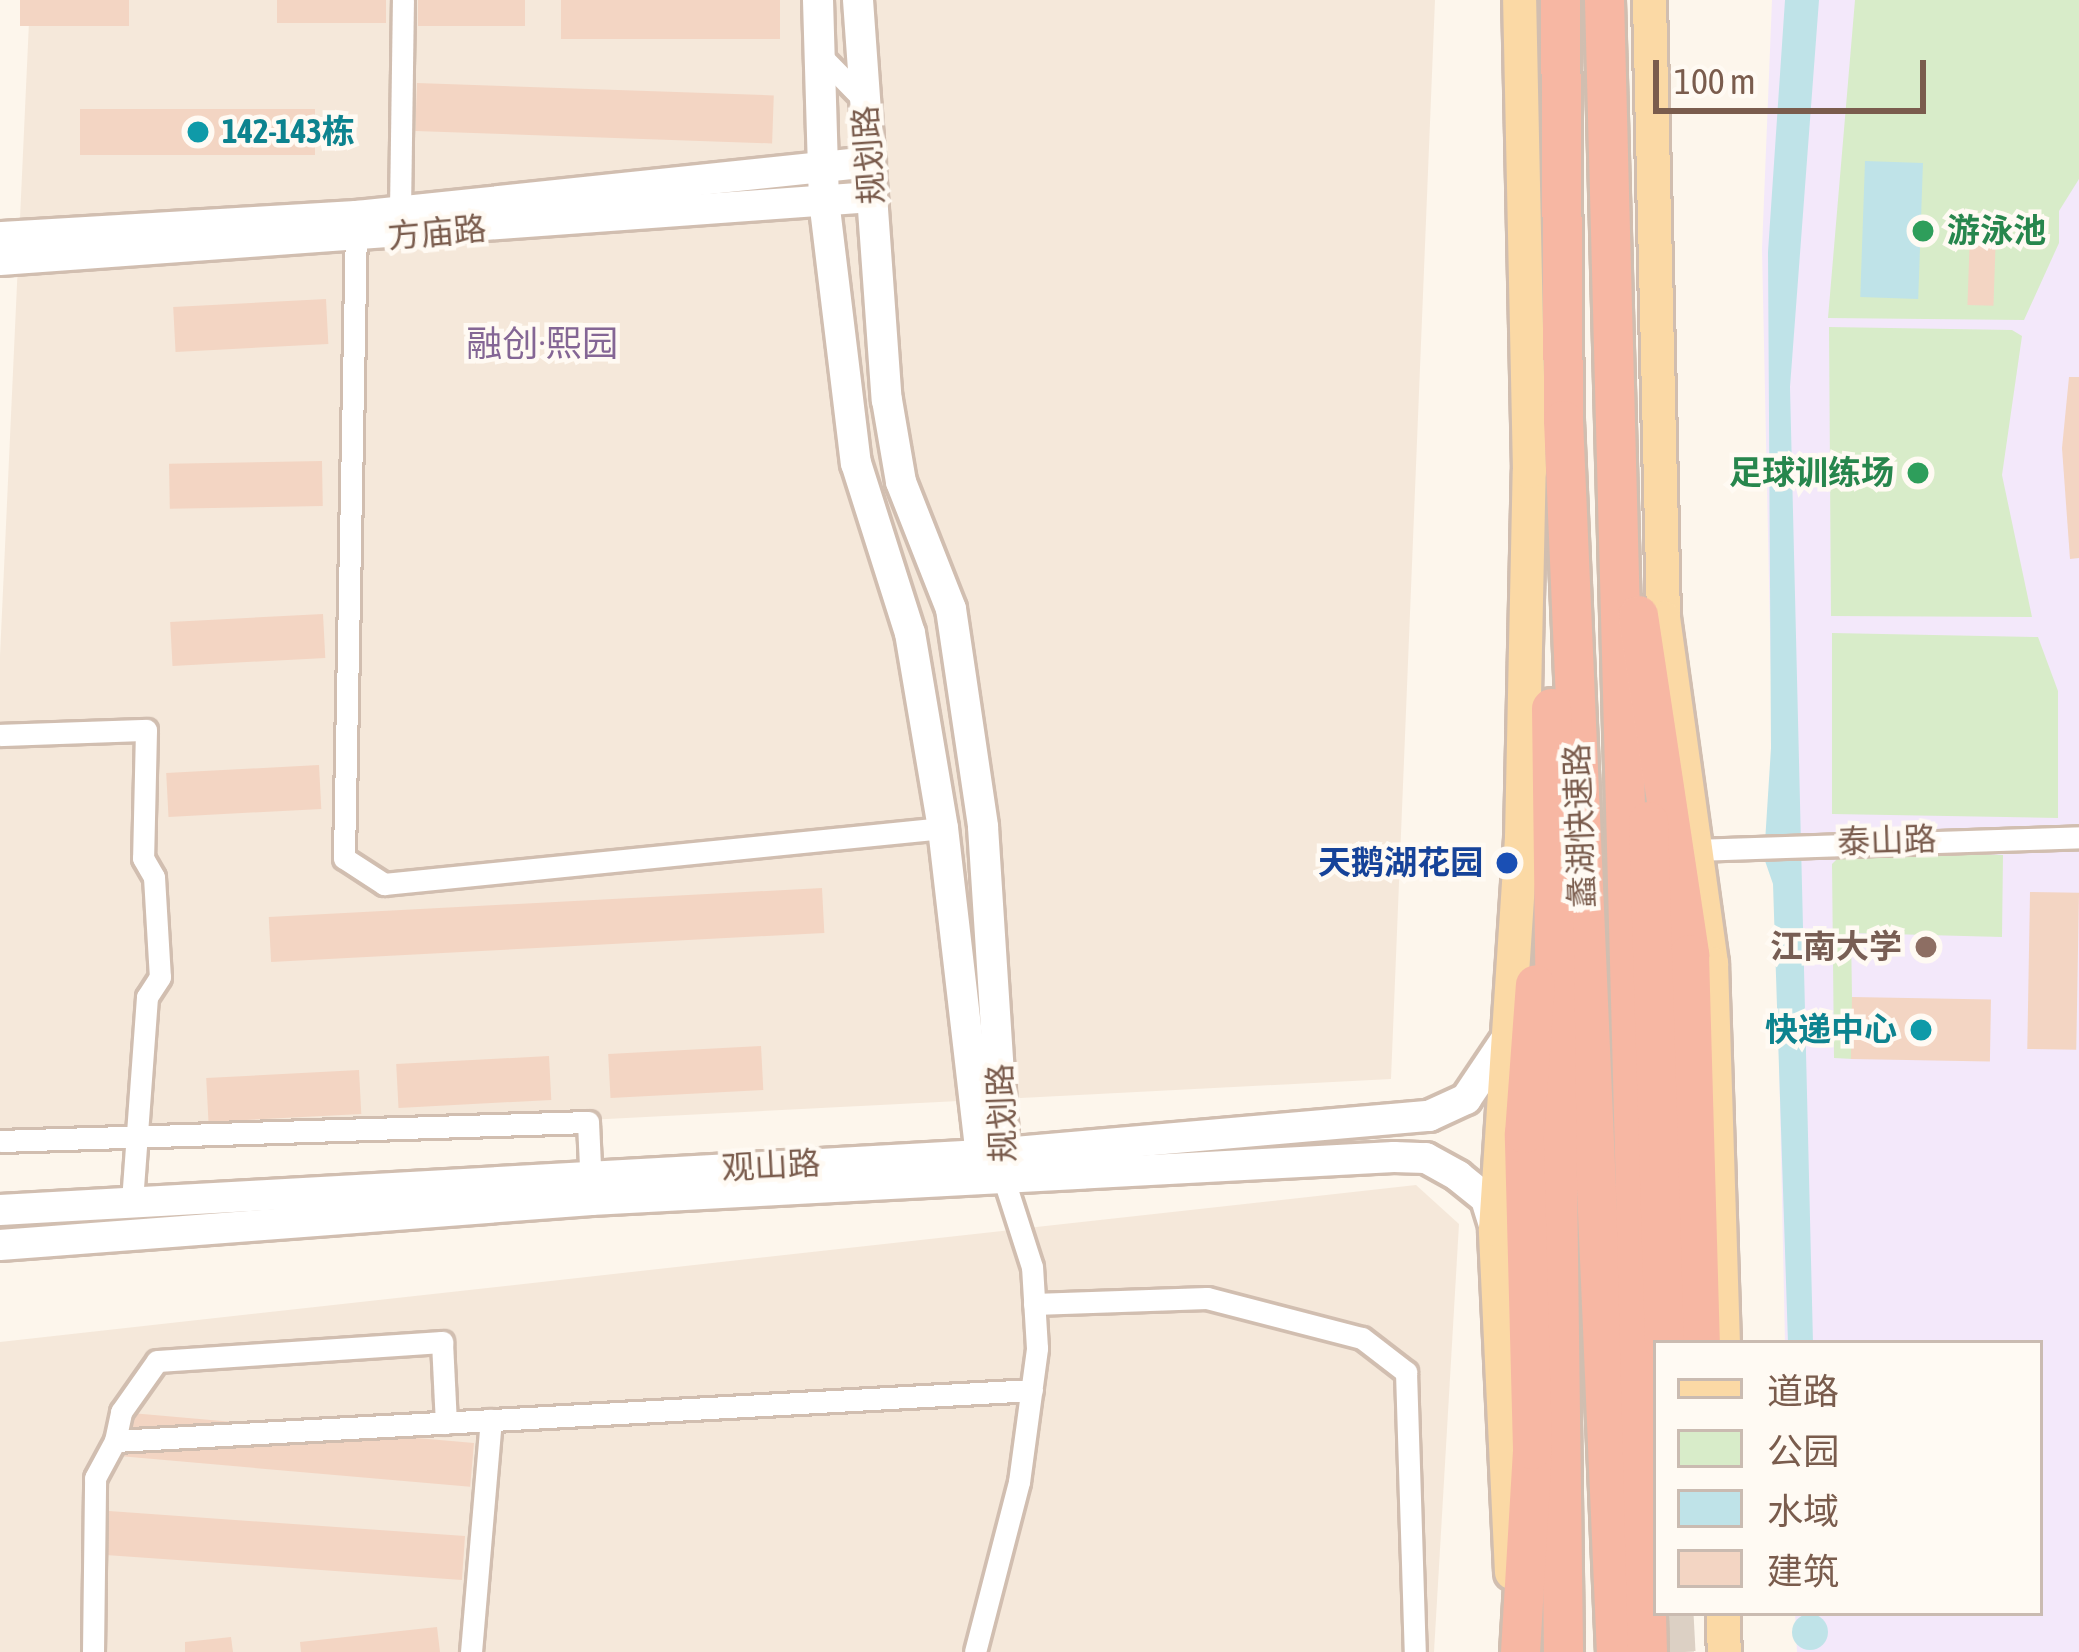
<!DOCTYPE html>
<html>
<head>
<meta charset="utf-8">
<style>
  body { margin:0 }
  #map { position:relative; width:2079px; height:1652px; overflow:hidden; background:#fdf6ec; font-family:"Asap Condensed","Noto Sans SC",sans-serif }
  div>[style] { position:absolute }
  .residential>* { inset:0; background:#f5e8da }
  .education>* { inset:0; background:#f3e8fa }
  .green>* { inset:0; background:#d8ecc9 }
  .water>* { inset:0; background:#bfe3e8; transform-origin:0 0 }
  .round { border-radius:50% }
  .building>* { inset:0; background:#f3d5c3; transform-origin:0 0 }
  .highway-tunnel>* { height:39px; margin-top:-19.5px; transform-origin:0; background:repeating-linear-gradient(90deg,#dcd0c4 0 39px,transparent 0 59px) }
  .roads { filter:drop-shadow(3px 0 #d1beb0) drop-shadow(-3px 0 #d1beb0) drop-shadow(0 3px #d1beb0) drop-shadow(0 -3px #d1beb0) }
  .street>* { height:21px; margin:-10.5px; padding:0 10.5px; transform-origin:10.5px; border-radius:10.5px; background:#fff }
  .secondary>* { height:30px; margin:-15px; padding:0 15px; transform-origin:15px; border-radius:15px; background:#fff }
  .primary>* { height:33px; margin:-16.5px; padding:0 16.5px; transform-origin:16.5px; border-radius:16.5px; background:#fbd9a5 }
  .highway>* { height:39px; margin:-19.5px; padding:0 19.5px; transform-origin:19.5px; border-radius:19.5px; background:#f7b7a3 }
  .dots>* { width:33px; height:33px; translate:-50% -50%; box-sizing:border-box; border:6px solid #fffaf3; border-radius:50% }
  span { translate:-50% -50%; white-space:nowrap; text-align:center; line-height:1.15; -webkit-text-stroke:9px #fffaf3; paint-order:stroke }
  .culture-label { font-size:33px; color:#0d838f; font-weight:700 }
  .left { translate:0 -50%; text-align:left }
  .right { translate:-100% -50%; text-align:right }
  .street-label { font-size:33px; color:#7a5c4d }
  .leisure-label { font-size:33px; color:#27864d; font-weight:700 }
  .transit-label { font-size:33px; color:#164399; font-weight:700 }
  .education-label { font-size:33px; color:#785e54; font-weight:700 }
  .neighbourhood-label { font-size:36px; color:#846695 }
  .legend { position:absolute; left:1653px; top:1340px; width:390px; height:276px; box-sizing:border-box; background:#fffaf3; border:3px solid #cabbb1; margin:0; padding:15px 21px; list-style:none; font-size:36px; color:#7a5c4d }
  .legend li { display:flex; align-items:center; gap:24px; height:60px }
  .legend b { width:60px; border:3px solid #cabbb1 }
  .scale { position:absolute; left:1653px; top:60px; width:273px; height:54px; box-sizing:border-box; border:6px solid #7a5c4d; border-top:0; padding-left:15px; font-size:36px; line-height:42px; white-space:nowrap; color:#7a5c4d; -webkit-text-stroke:9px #fffaf3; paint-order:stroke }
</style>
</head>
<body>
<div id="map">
  <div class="residential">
    <i style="clip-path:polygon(30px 0,1435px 0,1391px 1079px,0 1150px,0 656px)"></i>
    <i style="clip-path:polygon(1416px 1185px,1459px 1224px,1434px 1652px,0 1652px,0 1342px)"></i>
  </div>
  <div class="education">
    <i style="clip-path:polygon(1772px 0,2079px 0,2079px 1652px,1797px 1652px,1795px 1613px,2040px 1613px,2040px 1343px,1785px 1343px,1762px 249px)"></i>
  </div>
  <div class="green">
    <i style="clip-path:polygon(1855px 0,2079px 0,2079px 179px,2059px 211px,2059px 243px,2024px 320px,1828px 318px)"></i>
    <i style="clip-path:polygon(1829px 327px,2012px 330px,2022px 336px,2002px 475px,2032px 617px,1831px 616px)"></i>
    <i style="clip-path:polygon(1832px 633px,2038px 637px,2058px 691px,2058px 818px,1832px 814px)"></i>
    <i style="clip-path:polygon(1844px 852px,2003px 855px,2002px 937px,1851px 933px,1853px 1059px,1834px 1058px,1832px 864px)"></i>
  </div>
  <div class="water">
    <i style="clip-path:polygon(1785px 0,1819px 0,1790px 387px,1813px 1343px,1788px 1343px,1773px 884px,1764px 858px,1771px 748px,1768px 252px)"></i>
    <i style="left:1865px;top:161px;width:58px;height:136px;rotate:2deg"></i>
    <i class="round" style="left:1792px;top:1614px;width:36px;height:36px"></i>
  </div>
  <div class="building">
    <i style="left:20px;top:0;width:109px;height:26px"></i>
    <i style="left:277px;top:0;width:109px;height:23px"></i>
    <i style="left:418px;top:0;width:107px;height:26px"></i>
    <i style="left:561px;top:0;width:219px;height:39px"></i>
    <i style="left:417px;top:83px;width:357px;height:48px;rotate:2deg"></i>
    <i style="left:315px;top:109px;width:46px;height:235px;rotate:90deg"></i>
    <i style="left:1970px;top:232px;width:26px;height:73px;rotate:2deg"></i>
    <i style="left:326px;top:299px;width:45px;height:153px;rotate:87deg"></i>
    <i style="clip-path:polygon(2069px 377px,2079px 377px,2079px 558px,2070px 559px,2062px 448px)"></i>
    <i style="left:322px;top:461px;width:45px;height:153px;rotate:89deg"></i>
    <i style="left:323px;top:614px;width:44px;height:153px;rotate:87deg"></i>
    <i style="left:319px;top:765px;width:44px;height:153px;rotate:87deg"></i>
    <i style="left:822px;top:888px;width:45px;height:554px;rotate:87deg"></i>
    <i style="left:2030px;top:892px;width:49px;height:157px;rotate:1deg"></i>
    <i style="left:1852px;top:997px;width:139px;height:62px;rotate:1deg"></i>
    <i style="left:761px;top:1046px;width:44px;height:153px;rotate:87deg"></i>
    <i style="left:549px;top:1056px;width:44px;height:153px;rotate:87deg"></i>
    <i style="left:359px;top:1070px;width:44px;height:153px;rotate:87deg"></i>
    <i style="left:474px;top:1443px;width:44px;height:361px;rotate:95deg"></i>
    <i style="left:465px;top:1536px;width:44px;height:357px;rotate:94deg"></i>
    <i style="clip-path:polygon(437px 1627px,440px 1652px,301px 1652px,300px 1642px)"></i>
    <i style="clip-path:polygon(231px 1637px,233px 1652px,185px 1652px,185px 1642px)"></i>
  </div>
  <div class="highway-tunnel">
    <i style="left:1674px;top:1613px;width:39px;rotate:87deg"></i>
  </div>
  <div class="roads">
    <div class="street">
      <i style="left:819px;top:54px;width:67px;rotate:45.6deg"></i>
      <i style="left:400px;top:211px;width:211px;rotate:-89.2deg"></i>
      <i style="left:356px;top:226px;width:632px;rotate:91.09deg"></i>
      <i style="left:344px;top:858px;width:48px;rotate:33deg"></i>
      <i style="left:384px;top:884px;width:562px;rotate:-5.72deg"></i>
      <i style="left:0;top:735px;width:146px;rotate:-2deg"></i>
      <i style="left:146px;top:730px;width:128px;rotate:91.3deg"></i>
      <i style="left:143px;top:858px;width:22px;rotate:60deg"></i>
      <i style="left:154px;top:877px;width:100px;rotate:86.6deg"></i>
      <i style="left:160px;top:977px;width:24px;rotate:123deg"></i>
      <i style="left:147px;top:997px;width:207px;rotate:94.2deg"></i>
      <i style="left:1697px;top:850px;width:382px;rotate:-1.9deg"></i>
      <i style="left:0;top:1141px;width:588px;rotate:-1.85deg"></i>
      <i style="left:588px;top:1122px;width:66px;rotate:87.4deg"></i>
      <i style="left:1034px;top:1304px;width:173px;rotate:-2deg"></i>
      <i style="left:1207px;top:1298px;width:160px;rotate:14.5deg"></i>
      <i style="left:1362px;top:1338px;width:56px;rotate:37.7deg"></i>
      <i style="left:1406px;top:1372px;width:280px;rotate:88.2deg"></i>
      <i style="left:115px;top:1441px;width:30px;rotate:-78deg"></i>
      <i style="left:121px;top:1412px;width:62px;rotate:-54.8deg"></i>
      <i style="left:157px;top:1361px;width:286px;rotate:-3.8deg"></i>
      <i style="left:442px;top:1342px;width:81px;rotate:87.2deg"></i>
      <i style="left:93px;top:1652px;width:174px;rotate:-89.3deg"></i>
      <i style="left:95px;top:1478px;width:42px;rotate:-61.6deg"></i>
      <i style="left:115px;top:1441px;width:918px;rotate:-3.18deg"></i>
      <i style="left:471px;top:1652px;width:233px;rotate:-85.1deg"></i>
      <i style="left:975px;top:1652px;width:176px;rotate:-75.5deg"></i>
      <i style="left:1019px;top:1482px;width:135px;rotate:-82.3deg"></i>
      <i style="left:1037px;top:1348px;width:81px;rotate:-93.5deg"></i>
      <i style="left:1032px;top:1267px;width:91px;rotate:-107.8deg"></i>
    </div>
    <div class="secondary">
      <i style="left:818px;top:0;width:200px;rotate:88.3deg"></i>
      <i style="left:824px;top:200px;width:265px;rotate:83.1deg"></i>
      <i style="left:856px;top:463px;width:178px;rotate:72.4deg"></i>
      <i style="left:910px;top:633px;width:198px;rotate:80.4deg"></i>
      <i style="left:943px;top:828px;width:329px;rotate:83.4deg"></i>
      <i style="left:981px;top:1155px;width:16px;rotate:47deg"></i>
      <i style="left:858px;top:0;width:401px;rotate:85.9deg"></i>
      <i style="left:887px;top:400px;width:83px;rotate:80.3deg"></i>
      <i style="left:901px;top:482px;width:136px;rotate:68.5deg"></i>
      <i style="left:951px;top:609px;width:220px;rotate:81.6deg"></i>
      <i style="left:983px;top:827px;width:342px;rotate:86.3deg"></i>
      <i style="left:0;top:237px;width:358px;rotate:-3.4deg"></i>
      <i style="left:357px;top:216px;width:516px;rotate:-6.01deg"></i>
      <i style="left:0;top:260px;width:874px;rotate:-4.13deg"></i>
      <i style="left:0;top:1210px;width:983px;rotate:-3.21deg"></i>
      <i style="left:981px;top:1155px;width:450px;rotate:-5deg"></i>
      <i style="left:1429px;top:1116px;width:41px;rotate:-24.7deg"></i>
      <i style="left:1466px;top:1099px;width:70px;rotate:-56.1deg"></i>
      <i style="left:0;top:1245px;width:593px;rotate:-4.35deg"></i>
      <i style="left:591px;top:1200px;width:804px;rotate:-3.07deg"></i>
      <i style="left:1394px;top:1157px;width:32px;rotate:2deg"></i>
      <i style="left:1426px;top:1158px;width:37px;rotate:29deg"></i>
      <i style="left:1458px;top:1176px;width:36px;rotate:39deg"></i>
      <i style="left:1486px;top:1199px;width:31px;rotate:73deg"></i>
    </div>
    <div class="primary">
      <i style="left:1649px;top:0;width:617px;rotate:88.7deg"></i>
      <i style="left:1663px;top:617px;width:349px;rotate:82.1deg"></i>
      <i style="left:1711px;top:963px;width:380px;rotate:88.2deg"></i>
      <i style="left:1511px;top:1572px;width:343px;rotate:-92.7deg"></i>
      <i style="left:1495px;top:1229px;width:392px;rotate:-86.2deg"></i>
      <i style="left:1521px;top:838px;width:367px;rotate:-88.8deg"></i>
      <i style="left:1529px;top:471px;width:471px;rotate:-91.2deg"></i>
      <i style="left:1723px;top:1613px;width:39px;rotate:89deg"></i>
    </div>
    <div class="highway">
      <i style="left:1560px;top:0;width:420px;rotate:89.6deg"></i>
      <i style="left:1563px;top:420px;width:1233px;rotate:87.54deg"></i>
      <i style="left:1604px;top:0;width:1653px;rotate:88.51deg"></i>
      <i style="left:1638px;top:615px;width:343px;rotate:81.4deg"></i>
      <i style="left:1689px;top:954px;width:389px;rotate:88.4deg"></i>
      <i style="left:1551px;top:708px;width:944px;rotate:89.27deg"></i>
      <i style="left:1648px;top:821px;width:522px;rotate:88.24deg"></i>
      <i style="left:1520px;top:1652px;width:203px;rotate:-86.6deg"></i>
      <i style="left:1532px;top:1449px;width:316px;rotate:-91.5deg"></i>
      <i style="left:1524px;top:1133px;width:149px;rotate:-85.8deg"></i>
    </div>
  </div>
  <div class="dots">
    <i style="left:198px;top:132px;background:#0f9aa8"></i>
    <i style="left:1923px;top:231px;background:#2e9e5b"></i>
    <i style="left:1918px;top:473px;background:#2e9e5b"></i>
    <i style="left:1507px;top:863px;background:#1a4fb4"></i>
    <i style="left:1926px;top:947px;background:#8d6e63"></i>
    <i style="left:1921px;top:1030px;background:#0f9aa8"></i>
  </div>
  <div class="culture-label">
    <span class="left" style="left:222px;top:132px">142-143栋</span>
    <span class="right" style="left:1897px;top:1030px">快递中心</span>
  </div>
  <div class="street-label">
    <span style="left:869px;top:155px;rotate:-94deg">规划路</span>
    <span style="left:437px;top:233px;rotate:-5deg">方庙路</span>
    <span style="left:1580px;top:826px;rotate:-92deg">蠡湖快速路</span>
    <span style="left:1887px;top:841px;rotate:-2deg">泰山路</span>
    <span style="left:1002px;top:1113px;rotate:-92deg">规划路</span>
    <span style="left:771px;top:1166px;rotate:-3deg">观山路</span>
  </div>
  <div class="leisure-label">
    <span class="left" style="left:1947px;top:231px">游泳池</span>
    <span class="right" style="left:1894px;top:473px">足球训练场</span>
  </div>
  <div class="transit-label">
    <span class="right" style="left:1483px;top:863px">天鹅湖花园</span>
  </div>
  <div class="education-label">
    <span class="right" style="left:1902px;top:947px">江南大学</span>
  </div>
  <div class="neighbourhood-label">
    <span style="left:542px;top:344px">融创·熙园</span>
  </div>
  <ul class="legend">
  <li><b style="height:15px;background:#fbd9a5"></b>道路</li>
  <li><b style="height:33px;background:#d8ecc9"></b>公园</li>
  <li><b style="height:33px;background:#bfe3e8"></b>水域</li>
  <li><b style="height:33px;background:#f3d5c3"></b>建筑</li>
  </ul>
  <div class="scale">100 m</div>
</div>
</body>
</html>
